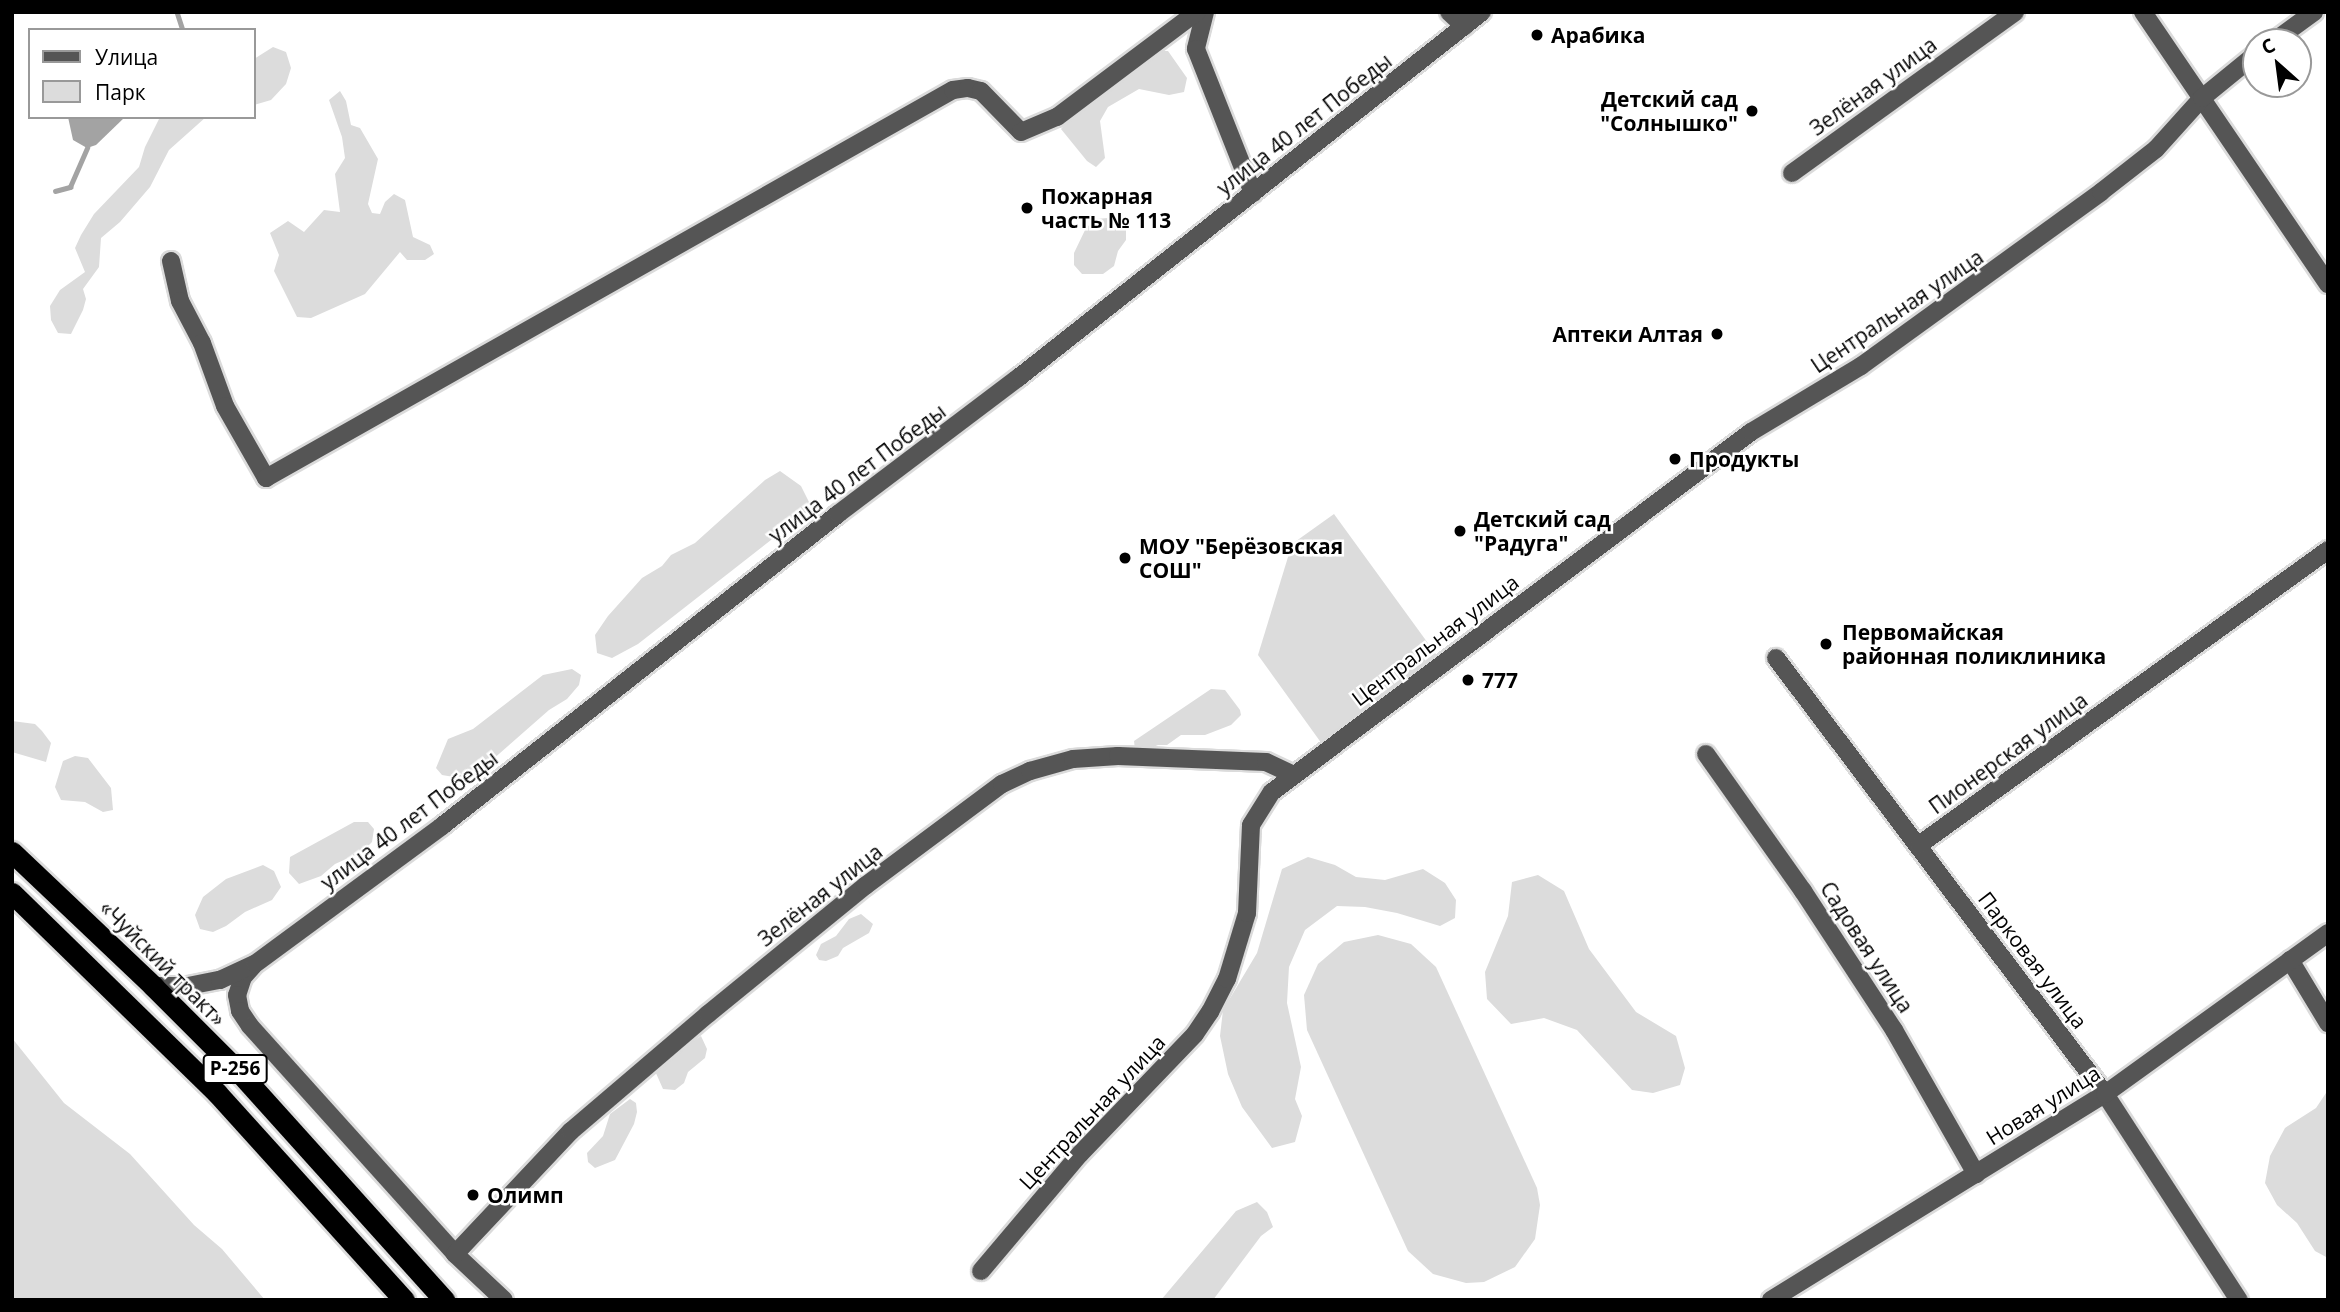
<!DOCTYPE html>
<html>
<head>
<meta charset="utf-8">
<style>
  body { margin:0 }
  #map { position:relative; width:2340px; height:1312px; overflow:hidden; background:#fff; font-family:"Open Sans",sans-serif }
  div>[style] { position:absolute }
  .green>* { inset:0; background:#dcdcdc }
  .water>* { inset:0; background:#a3a3a3 }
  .stream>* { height:4.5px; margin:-2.25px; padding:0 2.25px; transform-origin:2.25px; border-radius:2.25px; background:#a3a3a3 }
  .roads { filter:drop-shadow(2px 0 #dbdbdb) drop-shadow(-2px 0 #dbdbdb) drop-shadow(0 2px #dbdbdb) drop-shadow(0 -2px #dbdbdb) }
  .minor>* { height:18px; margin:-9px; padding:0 9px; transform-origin:9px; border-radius:9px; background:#555 }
  .highway>* { height:21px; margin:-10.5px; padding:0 10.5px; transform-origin:10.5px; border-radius:10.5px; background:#000 }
  .dots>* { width:19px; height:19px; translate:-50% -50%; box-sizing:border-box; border:4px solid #fff; border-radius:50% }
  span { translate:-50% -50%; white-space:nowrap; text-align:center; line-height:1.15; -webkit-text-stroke:5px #fff; paint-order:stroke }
  .shield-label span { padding:2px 5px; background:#fff; border:2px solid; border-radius:5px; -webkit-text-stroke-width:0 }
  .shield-label { font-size:19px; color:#000; font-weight:700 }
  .poi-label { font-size:21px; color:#000; font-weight:700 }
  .left { translate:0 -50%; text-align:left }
  .right { translate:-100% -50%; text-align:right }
  .street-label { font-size:21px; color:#000 }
  .frame { position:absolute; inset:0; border:14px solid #000; pointer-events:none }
  .legend { position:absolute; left:28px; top:28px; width:228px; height:91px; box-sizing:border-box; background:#fff; border:2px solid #999; margin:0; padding:9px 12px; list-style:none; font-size:21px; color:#000 }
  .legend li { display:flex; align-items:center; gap:14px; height:35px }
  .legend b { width:35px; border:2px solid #999 }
  .north { position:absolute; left:2242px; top:28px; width:70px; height:70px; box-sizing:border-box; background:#fff; border:2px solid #999; border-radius:50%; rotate:332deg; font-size:19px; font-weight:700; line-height:28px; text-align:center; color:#000 }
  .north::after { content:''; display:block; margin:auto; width:24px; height:32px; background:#000; clip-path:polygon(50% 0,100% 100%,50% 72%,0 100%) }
</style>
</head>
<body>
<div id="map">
  <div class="green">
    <i style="clip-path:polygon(273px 47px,286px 52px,291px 68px,286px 84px,271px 100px,254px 105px,254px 59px)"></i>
    <i style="clip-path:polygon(1162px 51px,1168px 51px,1187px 78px,1184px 92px,1169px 95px,1139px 89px,1108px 107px,1100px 121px,1105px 158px,1096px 167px,1087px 161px,1061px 129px,1071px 117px)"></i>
    <i style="clip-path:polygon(340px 91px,346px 101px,351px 125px,360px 128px,378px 159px,368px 204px,372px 213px,380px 214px,385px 202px,394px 194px,405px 200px,413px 237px,430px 245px,434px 254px,425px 260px,407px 260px,400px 252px,365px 294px,311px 318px,297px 317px,274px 271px,279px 255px,270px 233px,288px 221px,304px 232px,324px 210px,340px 212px,335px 174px,345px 158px,342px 137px,329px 100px)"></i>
    <i style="clip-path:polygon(160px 117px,206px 117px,169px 150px,150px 187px,120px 222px,101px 238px,99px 267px,83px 289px,86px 299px,83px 310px,71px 334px,58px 333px,51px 320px,50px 306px,60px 290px,85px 272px,75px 248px,81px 235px,94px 214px,139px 167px,145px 147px)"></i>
    <i style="clip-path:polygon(1119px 217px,1126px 227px,1126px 240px,1118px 251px,1114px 266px,1103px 274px,1082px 274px,1074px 265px,1074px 253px,1086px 228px,1096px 219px)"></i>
    <i style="clip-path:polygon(780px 471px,801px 486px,812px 508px,638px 644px,612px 658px,597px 653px,595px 635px,608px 616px,642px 578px,662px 566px,671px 555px,695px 543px,765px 480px)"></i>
    <i style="clip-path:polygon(1334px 514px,1438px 657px,1322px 744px,1258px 655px,1292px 544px)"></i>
    <i style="clip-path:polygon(572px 669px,581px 675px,579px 685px,567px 699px,549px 710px,483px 768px,460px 778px,442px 775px,436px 768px,448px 739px,473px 729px,543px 675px)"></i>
    <i style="clip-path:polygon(1211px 689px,1225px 690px,1240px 710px,1241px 715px,1231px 725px,1205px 735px,1181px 735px,1167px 745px,1158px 745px,1141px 752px,1135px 750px,1134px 741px)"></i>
    <i style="clip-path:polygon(12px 721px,35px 724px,42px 731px,51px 743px,46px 762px,12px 752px)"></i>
    <i style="clip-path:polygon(75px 756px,88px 758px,111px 788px,113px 810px,103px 812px,85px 802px,61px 800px,55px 787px,63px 761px)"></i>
    <i style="clip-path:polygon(354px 822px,368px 822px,374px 829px,372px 842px,362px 852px,335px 864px,321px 876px,299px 884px,289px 873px,290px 857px)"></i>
    <i style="clip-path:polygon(1308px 857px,1335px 865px,1356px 877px,1385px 880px,1423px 869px,1445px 883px,1456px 900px,1455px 918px,1440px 926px,1397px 913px,1365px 907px,1337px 906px,1305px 930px,1289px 967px,1287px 1003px,1301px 1067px,1295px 1099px,1302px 1116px,1295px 1142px,1272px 1148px,1242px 1107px,1228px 1074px,1220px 1036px,1223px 1010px,1257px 953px,1282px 869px)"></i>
    <i style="clip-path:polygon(263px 865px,274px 871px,281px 887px,272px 900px,245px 912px,226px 926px,213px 932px,200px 929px,195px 915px,203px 897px,226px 879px)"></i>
    <i style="clip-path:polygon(1538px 875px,1564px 891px,1589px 949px,1636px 1012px,1676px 1036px,1685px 1068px,1680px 1085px,1653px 1093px,1632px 1090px,1577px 1030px,1544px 1018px,1511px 1024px,1487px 999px,1485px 972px,1508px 916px,1512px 882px)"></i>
    <i style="clip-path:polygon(861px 914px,873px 924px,869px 933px,843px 948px,838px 956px,826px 961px,819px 960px,816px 955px,821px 944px,836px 936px,849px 919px)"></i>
    <i style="clip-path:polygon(1378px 935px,1411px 944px,1436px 967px,1537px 1188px,1540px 1205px,1535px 1239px,1515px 1267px,1484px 1282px,1466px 1283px,1433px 1274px,1408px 1251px,1307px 1030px,1304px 995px,1318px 964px,1344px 942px)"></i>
    <i style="clip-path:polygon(701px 1036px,707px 1049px,705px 1058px,688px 1072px,684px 1083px,675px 1090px,663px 1089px,655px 1071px,663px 1061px)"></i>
    <i style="clip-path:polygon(12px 1038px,64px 1103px,130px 1154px,194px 1225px,222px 1249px,265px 1300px,12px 1300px)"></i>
    <i style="clip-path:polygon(2328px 1090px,2328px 1258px,2315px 1251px,2297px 1223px,2277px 1205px,2265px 1183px,2270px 1156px,2285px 1128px,2316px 1108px)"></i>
    <i style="clip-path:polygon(630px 1099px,636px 1103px,637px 1112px,634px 1124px,615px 1160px,595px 1168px,588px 1162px,587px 1153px,603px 1136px,610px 1114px)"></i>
    <i style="clip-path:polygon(1257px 1202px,1267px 1212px,1273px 1227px,1261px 1236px,1213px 1300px,1161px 1300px,1236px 1211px)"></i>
  </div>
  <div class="water">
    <i style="clip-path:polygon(68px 117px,125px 117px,96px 145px,87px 148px,73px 140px)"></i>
  </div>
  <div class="stream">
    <i style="left:177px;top:12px;width:19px;rotate:72deg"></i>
    <i style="left:55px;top:191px;width:16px;rotate:-15deg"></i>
    <i style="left:70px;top:187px;width:43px;rotate:-66.4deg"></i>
  </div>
  <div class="roads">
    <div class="minor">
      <i style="left:1205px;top:12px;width:38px;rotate:104deg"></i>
      <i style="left:1196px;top:49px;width:155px;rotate:68.4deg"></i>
      <i style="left:1449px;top:12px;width:21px;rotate:43deg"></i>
      <i style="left:2143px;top:12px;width:329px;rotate:55.8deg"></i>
      <i style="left:2273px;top:42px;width:51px;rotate:-36.2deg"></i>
      <i style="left:1792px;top:173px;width:275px;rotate:-35.8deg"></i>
      <i style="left:171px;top:261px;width:41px;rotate:77.3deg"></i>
      <i style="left:180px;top:301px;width:47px;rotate:62.4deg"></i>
      <i style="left:202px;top:343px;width:67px;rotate:69.9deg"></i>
      <i style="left:225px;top:406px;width:83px;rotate:60.3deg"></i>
      <i style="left:266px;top:478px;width:789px;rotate:-29.46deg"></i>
      <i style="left:953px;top:90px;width:15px;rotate:-8deg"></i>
      <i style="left:968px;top:88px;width:13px;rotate:13deg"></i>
      <i style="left:981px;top:91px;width:57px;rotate:45.7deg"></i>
      <i style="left:1021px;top:132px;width:39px;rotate:-23deg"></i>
      <i style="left:1057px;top:117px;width:175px;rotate:-36.9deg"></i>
      <i style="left:1776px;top:658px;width:546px;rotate:52.96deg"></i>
      <i style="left:2105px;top:1094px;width:246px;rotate:57deg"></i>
      <i style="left:1706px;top:754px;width:168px;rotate:54.7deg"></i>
      <i style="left:1803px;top:891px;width:166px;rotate:56.8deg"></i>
      <i style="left:1894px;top:1030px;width:166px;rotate:60.3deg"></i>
      <i style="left:1919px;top:845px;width:504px;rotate:-35.8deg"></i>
      <i style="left:2290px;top:960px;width:74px;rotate:58.9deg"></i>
      <i style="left:253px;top:966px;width:15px;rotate:132deg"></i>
      <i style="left:243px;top:977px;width:19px;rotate:108deg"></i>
      <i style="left:237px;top:995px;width:16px;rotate:79deg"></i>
      <i style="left:240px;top:1011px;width:18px;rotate:56deg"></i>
      <i style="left:250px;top:1026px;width:307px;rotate:48deg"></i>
      <i style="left:455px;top:1254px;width:67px;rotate:43.2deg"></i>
      <i style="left:153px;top:986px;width:35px"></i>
      <i style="left:188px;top:986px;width:33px;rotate:-11deg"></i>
      <i style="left:220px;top:980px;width:38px;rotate:-25deg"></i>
      <i style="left:255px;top:964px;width:232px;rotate:-36.4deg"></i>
      <i style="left:442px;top:826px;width:504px;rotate:-38.23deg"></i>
      <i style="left:838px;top:514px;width:226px;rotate:-37.1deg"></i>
      <i style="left:1018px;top:378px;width:591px;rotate:-38.27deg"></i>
      <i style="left:455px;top:1254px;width:169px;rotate:-46.7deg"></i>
      <i style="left:571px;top:1131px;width:180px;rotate:-40.5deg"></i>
      <i style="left:708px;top:1014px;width:203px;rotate:-39.2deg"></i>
      <i style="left:865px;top:886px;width:171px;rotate:-36.7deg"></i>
      <i style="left:1002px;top:784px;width:31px;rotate:-25deg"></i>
      <i style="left:1030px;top:771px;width:45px;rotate:-15.6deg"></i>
      <i style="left:1073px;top:759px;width:45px;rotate:-3.8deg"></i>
      <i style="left:1118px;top:756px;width:148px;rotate:2.3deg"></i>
      <i style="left:1266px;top:762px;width:31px;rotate:25deg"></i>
      <i style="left:981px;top:1271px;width:153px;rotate:-49.8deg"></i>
      <i style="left:1080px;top:1154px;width:166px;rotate:-46.2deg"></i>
      <i style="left:1195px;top:1034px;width:27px;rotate:-56deg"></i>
      <i style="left:1210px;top:1012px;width:37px;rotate:-63deg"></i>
      <i style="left:1227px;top:979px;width:69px;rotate:-73.1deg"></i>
      <i style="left:1247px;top:913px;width:88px;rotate:-87.4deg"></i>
      <i style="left:1251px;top:825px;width:39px;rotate:-58deg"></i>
      <i style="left:1272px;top:792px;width:599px;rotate:-36.93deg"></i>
      <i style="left:1751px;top:432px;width:128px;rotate:-31deg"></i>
      <i style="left:1861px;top:366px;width:296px;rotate:-35.9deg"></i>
      <i style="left:2101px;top:192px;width:70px;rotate:-38deg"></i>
      <i style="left:2156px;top:149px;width:69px;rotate:-48deg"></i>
      <i style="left:2202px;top:98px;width:70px;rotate:-39.2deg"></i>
      <i style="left:1771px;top:1300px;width:392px;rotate:-31.7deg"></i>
      <i style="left:2105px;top:1094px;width:275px;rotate:-35.8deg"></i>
    </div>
    <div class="highway">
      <i style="left:12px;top:852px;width:195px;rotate:43.5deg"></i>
      <i style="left:153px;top:986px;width:122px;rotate:45deg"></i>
      <i style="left:239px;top:1072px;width:307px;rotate:48deg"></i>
      <i style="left:12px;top:893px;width:286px;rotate:44.3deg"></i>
      <i style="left:217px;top:1093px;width:279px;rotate:47.9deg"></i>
    </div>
  </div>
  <div class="dots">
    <i style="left:1537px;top:35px;background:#000"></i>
    <i style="left:1752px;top:111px;background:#000"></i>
    <i style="left:1027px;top:208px;background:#000"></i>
    <i style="left:1717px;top:334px;background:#000"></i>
    <i style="left:1675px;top:459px;background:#000"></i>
    <i style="left:1460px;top:531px;background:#000"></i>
    <i style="left:1125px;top:558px;background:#000"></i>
    <i style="left:1826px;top:644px;background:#000"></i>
    <i style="left:1468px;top:680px;background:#000"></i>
    <i style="left:473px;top:1195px;background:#000"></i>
  </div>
  <div class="shield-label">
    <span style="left:235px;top:1069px">Р-256</span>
  </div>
  <div class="poi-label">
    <span class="left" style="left:1551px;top:35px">Арабика</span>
    <span class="right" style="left:1738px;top:111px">Детский сад<br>"Солнышко"</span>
    <span class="left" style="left:1041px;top:208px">Пожарная<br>часть № 113</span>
    <span class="right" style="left:1703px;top:334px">Аптеки Алтая</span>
    <span class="left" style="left:1689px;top:459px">Продукты</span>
    <span class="left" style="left:1474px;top:531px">Детский сад<br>"Радуга"</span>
    <span class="left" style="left:1139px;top:558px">МОУ "Берёзовская<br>СОШ"</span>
    <span class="left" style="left:1842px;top:644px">Первомайская<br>районная поликлиника</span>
    <span class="left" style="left:1482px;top:680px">777</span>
    <span class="left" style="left:487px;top:1195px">Олимп</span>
  </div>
  <div class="street-label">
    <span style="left:1873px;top:86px;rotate:-36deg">Зелёная улица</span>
    <span style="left:1304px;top:124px;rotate:-38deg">улица 40 лет Победы</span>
    <span style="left:1897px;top:311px;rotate:-34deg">Центральная улица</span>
    <span style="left:857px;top:473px;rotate:-37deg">улица 40 лет Победы</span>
    <span style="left:1435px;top:640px;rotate:-37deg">Центральная улица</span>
    <span style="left:2008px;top:753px;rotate:-36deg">Пионерская улица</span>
    <span style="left:409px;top:820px;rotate:-37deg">улица 40 лет Победы</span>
    <span style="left:820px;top:895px;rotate:-38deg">Зелёная улица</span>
    <span style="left:1867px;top:947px;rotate:57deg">Садовая улица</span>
    <span style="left:2033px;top:960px;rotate:53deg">Парковая улица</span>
    <span style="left:163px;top:963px;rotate:45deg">«Чуйский тракт»</span>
    <span style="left:2043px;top:1105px;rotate:-32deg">Новая улица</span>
    <span style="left:1092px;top:1112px;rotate:-47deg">Центральная улица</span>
  </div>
  <div class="frame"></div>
  <ul class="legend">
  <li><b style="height:9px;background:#555"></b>Улица</li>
  <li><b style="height:19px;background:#dcdcdc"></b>Парк</li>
  </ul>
  <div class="north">С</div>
</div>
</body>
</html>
